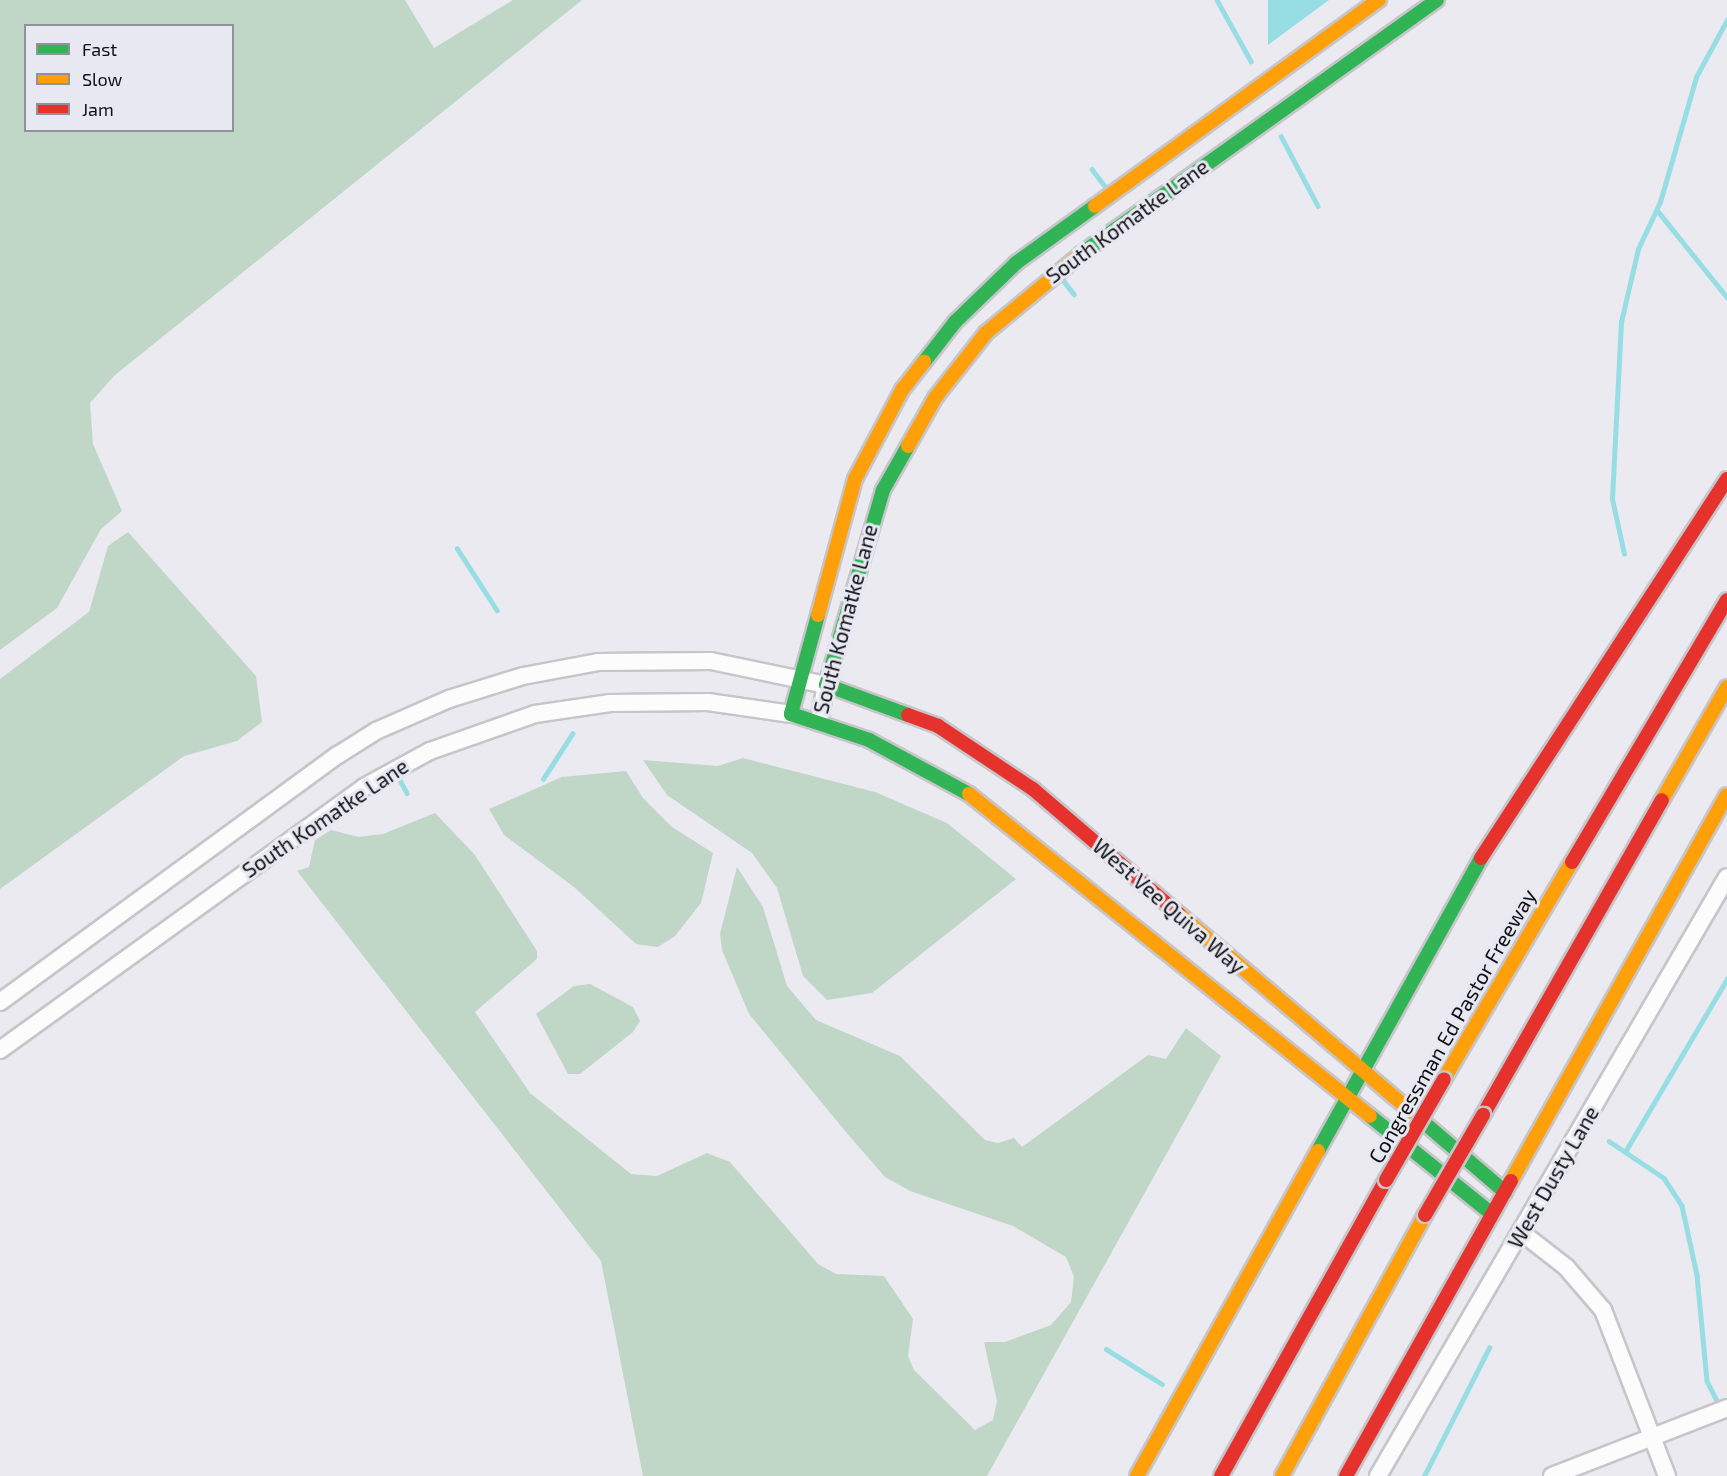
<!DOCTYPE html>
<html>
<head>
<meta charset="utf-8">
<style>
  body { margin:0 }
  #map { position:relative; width:1727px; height:1476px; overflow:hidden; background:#eaeaf0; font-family:"Exo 2",sans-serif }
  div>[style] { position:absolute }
  .green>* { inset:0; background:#c0d7c8 }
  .water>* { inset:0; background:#97dde4 }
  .stream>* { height:4.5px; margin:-2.25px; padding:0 2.25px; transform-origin:2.25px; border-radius:2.25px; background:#97dde4 }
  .roads { filter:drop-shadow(2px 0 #c6c6ca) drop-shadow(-2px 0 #c6c6ca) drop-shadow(0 2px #c6c6ca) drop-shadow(0 -2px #c6c6ca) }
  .street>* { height:16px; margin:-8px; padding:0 8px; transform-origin:8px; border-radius:8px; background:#fcfcfd }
  .fast>* { height:14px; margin:-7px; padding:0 7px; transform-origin:7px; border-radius:7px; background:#30b455 }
  .slow>* { height:14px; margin:-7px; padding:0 7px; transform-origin:7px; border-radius:7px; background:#ff9f0a }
  .jam>* { height:14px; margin:-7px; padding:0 7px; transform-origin:7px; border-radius:7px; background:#e5322d }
  .bridges { filter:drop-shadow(2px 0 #c6c6ca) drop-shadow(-2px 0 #c6c6ca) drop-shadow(0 2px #c6c6ca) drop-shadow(0 -2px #c6c6ca) }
  .jam-bridge>* { height:14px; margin:-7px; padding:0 7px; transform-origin:7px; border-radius:7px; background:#e5322d }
  span { translate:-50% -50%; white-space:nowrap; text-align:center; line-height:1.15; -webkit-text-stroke:6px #e8e8f2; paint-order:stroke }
  .street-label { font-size:21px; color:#0f0f13 }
  .legend { position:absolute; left:24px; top:24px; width:210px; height:108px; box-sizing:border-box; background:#e8e8f2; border:2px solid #919199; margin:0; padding:8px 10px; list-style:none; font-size:18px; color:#0f0f13 }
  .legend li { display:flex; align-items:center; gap:12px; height:30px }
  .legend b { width:30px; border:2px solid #919199 }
</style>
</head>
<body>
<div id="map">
  <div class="green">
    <i style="clip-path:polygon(evenodd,0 0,405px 0,434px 48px,513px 0,582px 0,115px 375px,90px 403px,93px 444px,122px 511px,101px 529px,57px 608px,0 650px,0 0,26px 26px,232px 26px,232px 130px,26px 130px,26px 26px)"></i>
    <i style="clip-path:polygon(128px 532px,256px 676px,262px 722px,237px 741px,184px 756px,0 889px,0 679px,89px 612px,108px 546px)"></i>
    <i style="clip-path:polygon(743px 758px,875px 792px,947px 823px,1016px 879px,872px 993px,827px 1000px,803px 976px,777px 888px,752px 853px,667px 795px,643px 760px,718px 766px)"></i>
    <i style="clip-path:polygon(626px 771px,643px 798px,672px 827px,713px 853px,701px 903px,675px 936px,658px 947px,636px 944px,574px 887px,504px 835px,489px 809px,562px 777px)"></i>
    <i style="clip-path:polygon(435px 813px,475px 855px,537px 951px,537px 959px,475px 1012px,530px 1093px,631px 1174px,657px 1176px,707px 1153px,730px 1162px,818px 1264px,836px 1274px,884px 1276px,913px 1319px,908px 1356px,914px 1370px,975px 1430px,993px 1420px,997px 1401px,984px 1342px,1005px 1342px,1051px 1325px,1071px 1302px,1074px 1277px,1066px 1257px,1013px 1226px,910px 1191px,885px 1177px,845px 1131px,749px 1014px,722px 950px,720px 934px,737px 867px,763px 907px,787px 986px,816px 1020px,900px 1056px,985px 1140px,998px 1143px,1014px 1138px,1022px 1147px,1148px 1055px,1166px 1059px,1186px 1028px,1221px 1056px,987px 1476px,643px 1476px,601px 1261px,297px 871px,309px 867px,315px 840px,331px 830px,359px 837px,383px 834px)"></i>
    <i style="clip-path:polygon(590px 984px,633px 1007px,640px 1021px,633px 1032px,580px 1074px,568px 1074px,536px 1014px,574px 986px)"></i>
  </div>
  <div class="water">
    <i style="clip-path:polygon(1268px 0,1329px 0,1268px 45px)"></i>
  </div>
  <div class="stream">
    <i style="left:1217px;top:0;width:70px;rotate:60.9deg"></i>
    <i style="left:1281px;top:136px;width:79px;rotate:62.1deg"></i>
    <i style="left:1092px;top:169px;width:21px;rotate:53deg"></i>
    <i style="left:1657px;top:210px;width:112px;rotate:51.2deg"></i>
    <i style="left:1063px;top:280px;width:18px;rotate:52deg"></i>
    <i style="left:457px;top:548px;width:74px;rotate:57.2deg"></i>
    <i style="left:1624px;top:554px;width:56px;rotate:-102.3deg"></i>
    <i style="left:1612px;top:499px;width:177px;rotate:-87.1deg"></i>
    <i style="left:1621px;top:322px;width:75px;rotate:-76.9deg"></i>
    <i style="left:1638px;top:249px;width:52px;rotate:-64.9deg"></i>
    <i style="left:1660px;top:202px;width:130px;rotate:-73.9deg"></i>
    <i style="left:1696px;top:77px;width:65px;rotate:-61.5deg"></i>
    <i style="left:399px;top:778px;width:17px;rotate:62deg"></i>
    <i style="left:543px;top:779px;width:54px;rotate:-57.2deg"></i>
    <i style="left:1609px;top:1141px;width:66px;rotate:33.9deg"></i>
    <i style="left:1664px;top:1178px;width:33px;rotate:57deg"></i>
    <i style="left:1682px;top:1206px;width:71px;rotate:77.7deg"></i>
    <i style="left:1697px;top:1275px;width:106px;rotate:84.6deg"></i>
    <i style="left:1707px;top:1381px;width:22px;rotate:63deg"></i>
    <i style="left:1625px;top:1152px;width:201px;rotate:-59.5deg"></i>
    <i style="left:1106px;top:1349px;width:66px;rotate:32deg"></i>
    <i style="left:1424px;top:1476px;width:144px;rotate:-63.1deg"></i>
  </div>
  <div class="roads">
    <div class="street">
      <i style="left:0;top:1002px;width:419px;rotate:-36.2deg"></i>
      <i style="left:338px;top:755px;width:45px;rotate:-32.3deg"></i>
      <i style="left:376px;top:731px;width:80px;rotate:-23.7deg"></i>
      <i style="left:449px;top:699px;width:77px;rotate:-17.3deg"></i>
      <i style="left:523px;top:676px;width:76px;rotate:-10.6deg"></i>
      <i style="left:598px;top:662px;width:113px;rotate:-0.5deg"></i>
      <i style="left:711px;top:661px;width:117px;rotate:11.8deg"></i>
      <i style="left:826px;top:685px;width:38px;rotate:101deg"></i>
      <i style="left:0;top:1050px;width:449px;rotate:-35.8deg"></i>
      <i style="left:364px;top:787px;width:75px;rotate:-28.6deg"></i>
      <i style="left:430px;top:751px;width:111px;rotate:-19.4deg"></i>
      <i style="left:535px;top:714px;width:76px;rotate:-8.3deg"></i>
      <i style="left:610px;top:703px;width:98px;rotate:-0.6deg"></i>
      <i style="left:708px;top:702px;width:84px;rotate:8.2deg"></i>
      <i style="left:1521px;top:1232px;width:57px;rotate:37.9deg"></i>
      <i style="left:1566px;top:1267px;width:57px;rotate:49.3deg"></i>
      <i style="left:1603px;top:1310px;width:178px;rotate:68.9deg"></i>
      <i style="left:1378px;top:1476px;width:693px;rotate:-59.77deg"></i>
      <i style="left:1552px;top:1476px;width:188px;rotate:-21.2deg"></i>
    </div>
    <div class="fast">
      <i style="left:1081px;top:254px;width:437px;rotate:-35.5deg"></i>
      <i style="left:924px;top:362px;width:51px;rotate:-52.2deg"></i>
      <i style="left:955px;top:322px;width:85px;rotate:-44deg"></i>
      <i style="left:1016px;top:263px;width:97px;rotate:-35.8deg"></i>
      <i style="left:908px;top:446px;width:51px;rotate:119.6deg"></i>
      <i style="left:883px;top:490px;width:203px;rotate:106.3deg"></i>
      <i style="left:826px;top:685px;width:87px;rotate:20.1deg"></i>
      <i style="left:818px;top:615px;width:103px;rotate:105.3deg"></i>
      <i style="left:791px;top:714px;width:82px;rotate:18.4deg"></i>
      <i style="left:869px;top:740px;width:114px;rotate:28.4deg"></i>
      <i style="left:1414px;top:1114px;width:120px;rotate:40.6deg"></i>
      <i style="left:1370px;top:1116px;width:156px;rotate:38.8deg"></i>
      <i style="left:1318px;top:1151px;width:335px;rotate:-60.9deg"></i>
    </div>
    <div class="slow">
      <i style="left:1095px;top:206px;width:351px;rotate:-36deg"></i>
      <i style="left:908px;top:446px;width:55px;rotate:-60.6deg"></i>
      <i style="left:935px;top:398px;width:83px;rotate:-51.9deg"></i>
      <i style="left:986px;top:333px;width:124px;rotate:-39.7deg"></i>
      <i style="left:818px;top:615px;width:141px;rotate:-74.8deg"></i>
      <i style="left:855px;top:479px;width:101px;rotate:-62.2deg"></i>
      <i style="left:902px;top:390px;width:36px;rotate:-52deg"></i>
      <i style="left:969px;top:794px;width:514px;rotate:38.76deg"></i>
      <i style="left:1662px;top:800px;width:130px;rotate:-60.1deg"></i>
      <i style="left:1179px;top:914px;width:309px;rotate:40.4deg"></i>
      <i style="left:1444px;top:1079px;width:252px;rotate:-59.5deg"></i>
      <i style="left:1511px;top:1181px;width:442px;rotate:-60.8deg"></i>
      <i style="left:1137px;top:1476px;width:372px;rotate:-60.9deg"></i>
      <i style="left:1282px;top:1476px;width:298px;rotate:-61.3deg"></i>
    </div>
    <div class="jam">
      <i style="left:908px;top:715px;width:32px;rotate:20deg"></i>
      <i style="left:938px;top:726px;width:114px;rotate:33.6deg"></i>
      <i style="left:1033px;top:789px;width:192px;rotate:40.6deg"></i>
      <i style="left:1481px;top:858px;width:452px;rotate:-57deg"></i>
      <i style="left:1572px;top:862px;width:304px;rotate:-59.4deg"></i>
      <i style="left:1483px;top:1115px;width:362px;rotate:-60.4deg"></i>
      <i style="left:1221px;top:1476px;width:339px;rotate:-60.9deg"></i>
      <i style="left:1346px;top:1476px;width:338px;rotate:-60.8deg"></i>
    </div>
  </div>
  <div class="bridges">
    <div class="jam-bridge">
      <i style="left:1386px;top:1180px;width:116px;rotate:-60.1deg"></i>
      <i style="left:1425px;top:1215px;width:116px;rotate:-59.9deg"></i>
    </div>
  </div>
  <div class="street-label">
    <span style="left:1127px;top:221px;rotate:-36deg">South Komatke Lane</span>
    <span style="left:845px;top:619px;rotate:-75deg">South Komatke Lane</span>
    <span style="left:325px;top:818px;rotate:-34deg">South Komatke Lane</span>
    <span style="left:1169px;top:906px;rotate:41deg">West Vee Quiva Way</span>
    <span style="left:1452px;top:1026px;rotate:-60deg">Congressman Ed Pastor Freeway</span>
    <span style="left:1553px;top:1177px;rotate:-60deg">West Dusty Lane</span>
  </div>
  <ul class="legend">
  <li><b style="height:8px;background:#30b455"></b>Fast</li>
  <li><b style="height:8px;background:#ff9f0a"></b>Slow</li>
  <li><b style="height:8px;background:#e5322d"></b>Jam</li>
  </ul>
</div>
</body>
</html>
